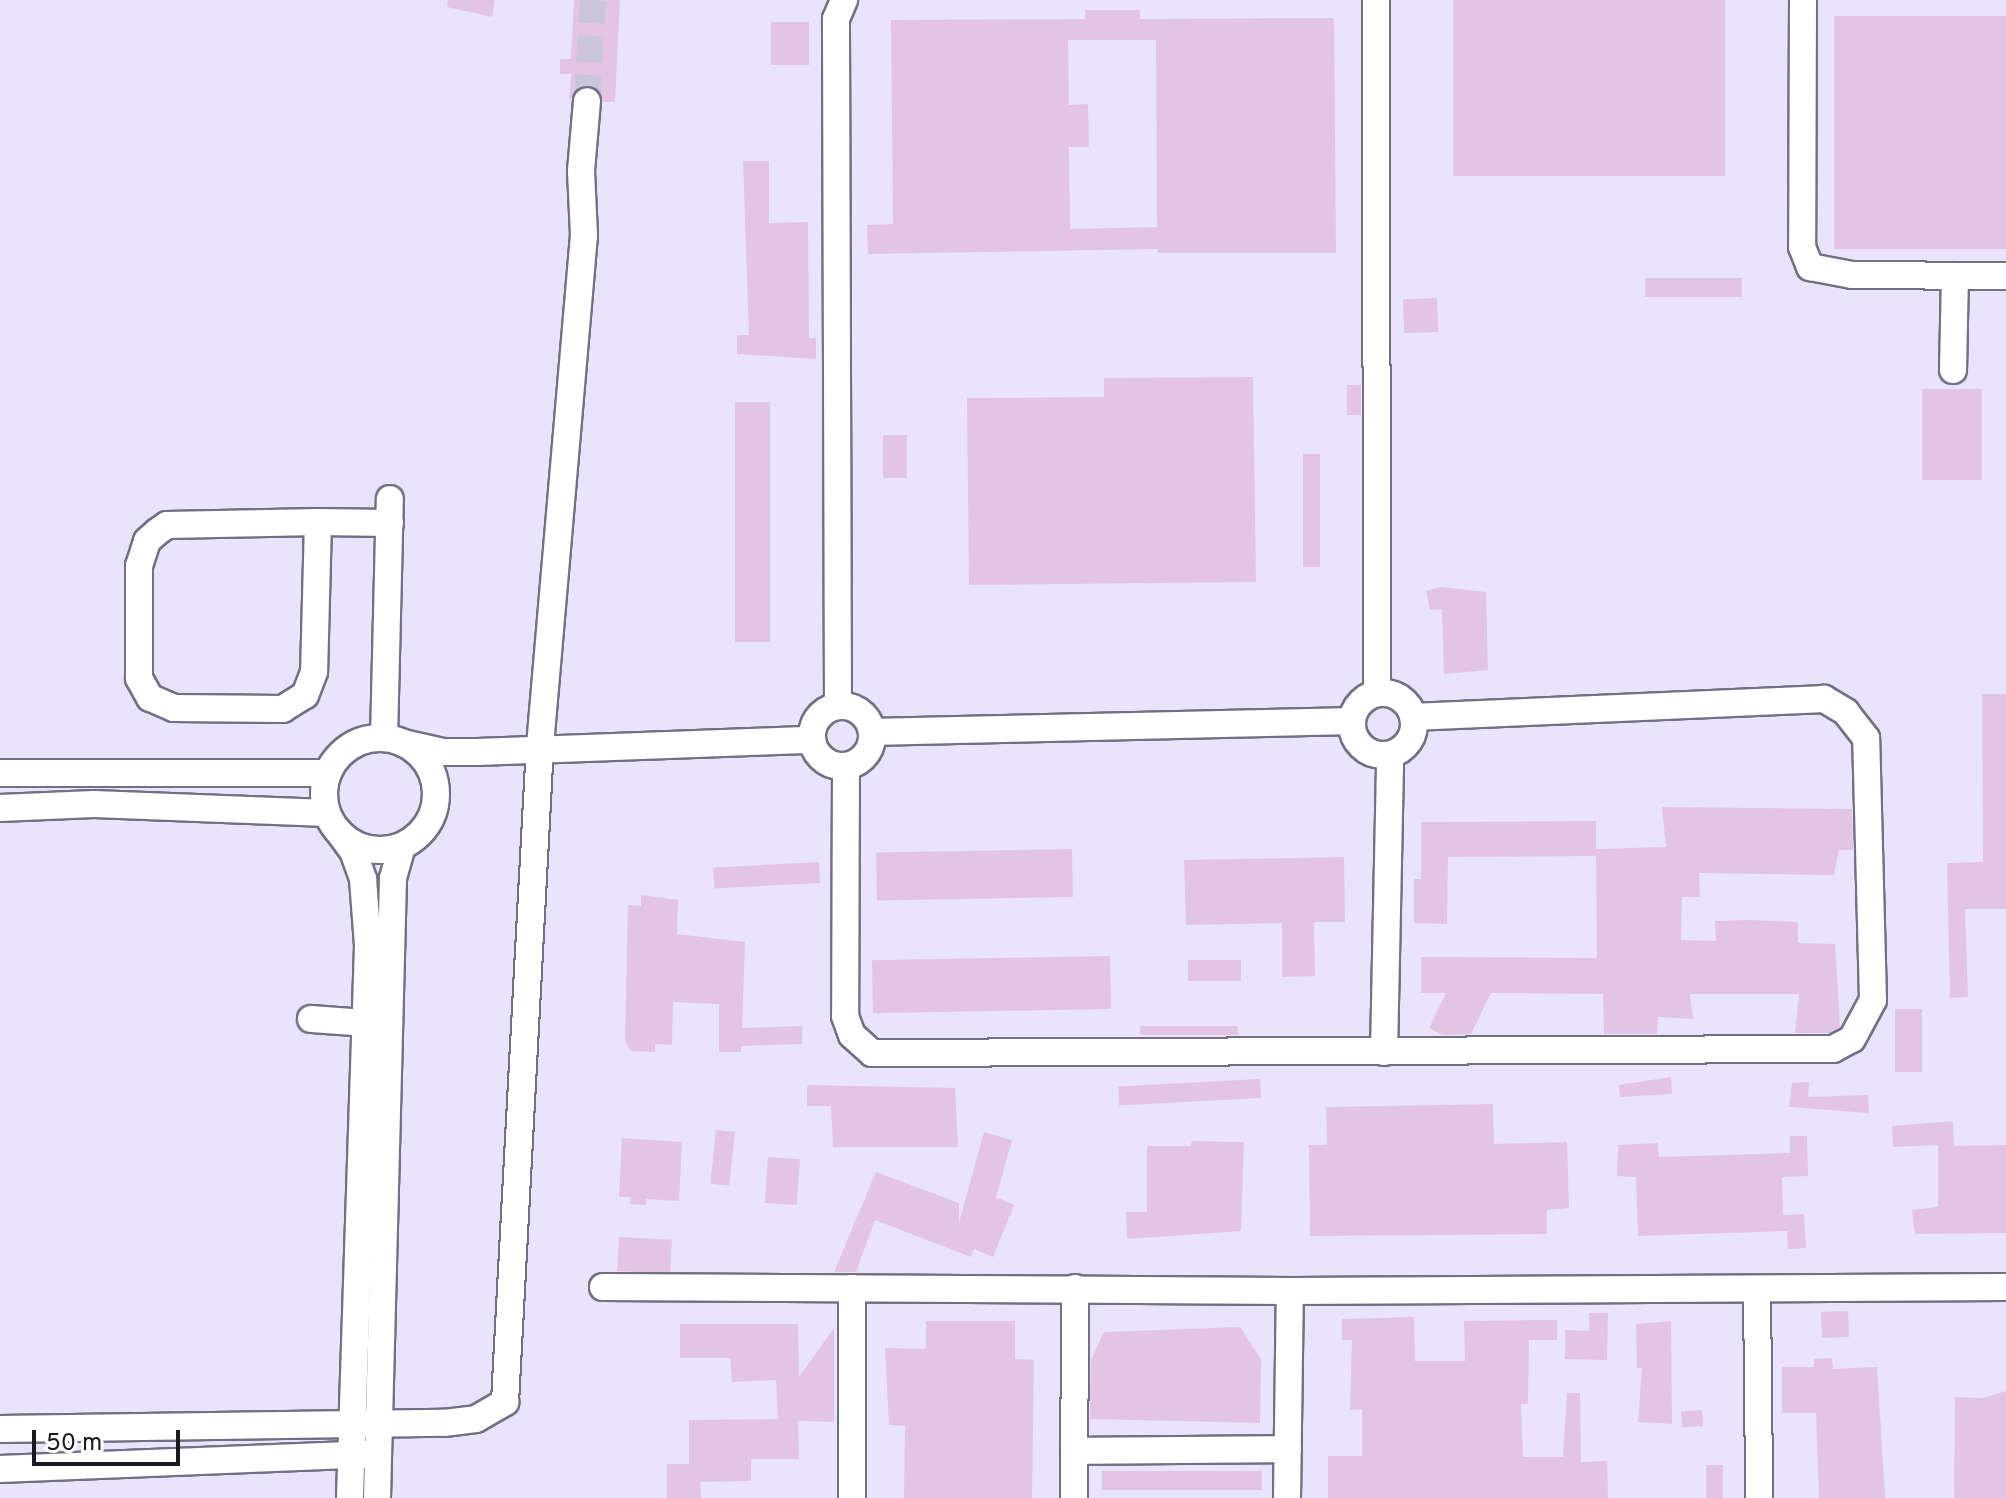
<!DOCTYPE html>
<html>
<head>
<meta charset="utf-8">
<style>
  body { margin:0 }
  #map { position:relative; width:2006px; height:1498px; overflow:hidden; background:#e9e4fb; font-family:Overpass,sans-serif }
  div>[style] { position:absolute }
  .building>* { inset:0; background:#e3c4e5; transform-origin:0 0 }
  .minor-tunnel>* { height:26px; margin-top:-13px; transform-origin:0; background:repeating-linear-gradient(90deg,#cac5da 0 26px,transparent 0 39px) }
  .roads { filter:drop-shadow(2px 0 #747084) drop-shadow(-2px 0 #747084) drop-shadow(0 2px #747084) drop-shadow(0 -2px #747084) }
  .minor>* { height:26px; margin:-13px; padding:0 13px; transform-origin:13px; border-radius:13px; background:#fff }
  .minor>.ring { margin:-13px; padding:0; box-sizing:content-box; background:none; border:26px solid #fff; border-radius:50% }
  span { translate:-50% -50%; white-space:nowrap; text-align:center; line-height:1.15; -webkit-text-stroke:8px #fff; paint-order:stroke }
  .scale { position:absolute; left:32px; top:1430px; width:148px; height:36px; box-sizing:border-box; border:4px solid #1a1820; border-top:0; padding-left:10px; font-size:24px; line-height:28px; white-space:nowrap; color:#1a1820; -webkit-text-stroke:6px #fff; paint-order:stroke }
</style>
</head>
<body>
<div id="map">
  <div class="building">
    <i style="clip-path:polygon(448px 0,495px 0,492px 17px,447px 7px)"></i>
    <i style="clip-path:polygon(574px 0,620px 0,615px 102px,603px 102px,597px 88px,588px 85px,569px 100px,571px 74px,560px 74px,560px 59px,571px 59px)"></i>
    <i style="left:1453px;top:0;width:272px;height:176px"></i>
    <i style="clip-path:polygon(evenodd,1085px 10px,1140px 10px,1140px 19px,1334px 18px,1336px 253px,1158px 253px,1158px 249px,868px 254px,867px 225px,893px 224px,891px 20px,1085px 19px,1085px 10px,1068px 40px,1156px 40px,1157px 227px,1070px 229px,1069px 147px,1089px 147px,1088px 104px,1069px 105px,1068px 40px)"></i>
    <i style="left:1834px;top:16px;width:172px;height:233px"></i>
    <i style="left:771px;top:22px;width:38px;height:43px"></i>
    <i style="clip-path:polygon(743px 161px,769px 161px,769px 223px,808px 222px,809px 338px,816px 338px,816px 359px,737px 354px,737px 335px,749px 335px)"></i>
    <i style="left:1645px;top:278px;width:97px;height:19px"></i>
    <i style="left:1437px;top:298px;width:34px;height:34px;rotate:88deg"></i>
    <i style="clip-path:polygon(1253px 377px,1256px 582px,969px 585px,967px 398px,1104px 397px,1104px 378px)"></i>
    <i style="left:1347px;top:385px;width:14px;height:30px"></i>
    <i style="left:1922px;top:389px;width:60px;height:91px"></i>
    <i style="left:735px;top:402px;width:35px;height:240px"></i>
    <i style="left:883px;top:435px;width:24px;height:43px"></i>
    <i style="left:1303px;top:454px;width:17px;height:113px"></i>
    <i style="clip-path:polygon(1441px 587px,1486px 592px,1488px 670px,1444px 674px,1442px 609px,1430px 610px,1426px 591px)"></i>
    <i style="clip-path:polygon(1982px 694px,2006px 694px,2006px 909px,1965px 909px,1968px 997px,1950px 998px,1947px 863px,1983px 862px)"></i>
    <i style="clip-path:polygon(1662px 807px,1852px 809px,1853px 850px,1839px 850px,1834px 875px,1699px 873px,1700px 897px,1682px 897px,1681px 940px,1716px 941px,1715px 921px,1750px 920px,1798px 922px,1798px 943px,1835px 944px,1840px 1027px,1829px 1033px,1795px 1033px,1799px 994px,1690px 994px,1693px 1019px,1658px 1017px,1657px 1034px,1604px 1034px,1603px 994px,1491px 993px,1471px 1034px,1443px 1035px,1429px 1028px,1446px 993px,1421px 993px,1421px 957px,1597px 958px,1596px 849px,1666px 847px)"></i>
    <i style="clip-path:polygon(1596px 821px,1596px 856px,1448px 857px,1447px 924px,1414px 923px,1414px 879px,1421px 879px,1421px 822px)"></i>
    <i style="left:1072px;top:849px;width:48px;height:196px;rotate:89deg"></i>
    <i style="clip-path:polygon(1344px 857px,1345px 922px,1314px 922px,1315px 976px,1282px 977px,1282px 923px,1186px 925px,1184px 860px)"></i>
    <i style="left:819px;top:862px;width:21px;height:106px;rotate:87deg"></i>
    <i style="clip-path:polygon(641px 895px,678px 900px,677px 934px,745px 942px,742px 1028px,802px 1026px,802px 1044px,741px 1046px,741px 1052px,719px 1052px,719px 1004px,673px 1002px,672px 1045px,655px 1044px,655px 1052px,631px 1051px,625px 1042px,628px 905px,641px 906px)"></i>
    <i style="left:1110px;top:956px;width:53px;height:238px;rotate:89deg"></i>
    <i style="left:1241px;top:960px;width:21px;height:53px;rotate:90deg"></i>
    <i style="left:1895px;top:1009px;width:27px;height:63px"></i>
    <i style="left:1238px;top:1026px;width:9px;height:98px;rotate:90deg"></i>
    <i style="clip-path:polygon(1671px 1077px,1672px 1094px,1620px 1097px,1619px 1085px)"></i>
    <i style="left:1260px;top:1079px;width:19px;height:142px;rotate:87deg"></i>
    <i style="clip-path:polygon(1809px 1082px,1808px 1097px,1868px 1095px,1869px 1113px,1789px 1107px,1792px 1083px)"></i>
    <i style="clip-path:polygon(807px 1085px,955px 1088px,958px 1147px,833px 1147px,831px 1106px,807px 1106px)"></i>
    <i style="clip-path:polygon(1493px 1104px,1494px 1144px,1567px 1142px,1569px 1208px,1547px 1210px,1547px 1234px,1310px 1236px,1309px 1145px,1327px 1145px,1326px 1107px)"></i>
    <i style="clip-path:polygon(1953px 1121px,1954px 1146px,2006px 1145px,2006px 1233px,1915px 1234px,1912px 1210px,1938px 1207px,1938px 1145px,1893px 1147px,1892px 1126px)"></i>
    <i style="left:716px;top:1130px;width:19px;height:54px;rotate:6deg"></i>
    <i style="clip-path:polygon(984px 1132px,1012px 1140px,996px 1197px,1014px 1205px,993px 1257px,974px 1249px,971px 1257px,875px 1220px,856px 1272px,834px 1272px,876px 1172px,959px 1203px,959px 1223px)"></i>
    <i style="clip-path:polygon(1790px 1136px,1807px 1136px,1808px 1176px,1782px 1177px,1783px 1215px,1804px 1214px,1806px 1248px,1788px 1249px,1787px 1231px,1638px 1236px,1636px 1177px,1617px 1176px,1618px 1145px,1658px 1143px,1659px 1157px,1790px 1153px)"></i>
    <i style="clip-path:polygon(622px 1138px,682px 1142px,679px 1201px,646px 1199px,646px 1205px,630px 1204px,631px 1197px,619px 1197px)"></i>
    <i style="clip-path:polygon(1191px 1141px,1244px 1142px,1241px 1231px,1127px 1239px,1126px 1212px,1147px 1212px,1147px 1146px,1191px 1146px)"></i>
    <i style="left:768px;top:1157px;width:32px;height:46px;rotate:4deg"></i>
    <i style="left:619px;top:1237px;width:53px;height:34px;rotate:3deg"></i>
    <i style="left:1848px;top:1311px;width:26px;height:27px;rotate:88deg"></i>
    <i style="clip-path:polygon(1589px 1313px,1608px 1313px,1607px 1360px,1565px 1359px,1565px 1330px,1589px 1331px)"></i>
    <i style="clip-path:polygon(1414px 1317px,1415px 1361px,1465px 1361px,1464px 1321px,1557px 1320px,1557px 1340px,1529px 1340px,1528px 1404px,1521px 1404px,1523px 1457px,1563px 1457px,1567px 1393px,1580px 1393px,1581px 1462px,1607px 1461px,1608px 1498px,1328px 1498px,1328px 1456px,1362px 1456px,1362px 1409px,1350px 1410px,1352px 1340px,1342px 1340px,1342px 1319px)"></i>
    <i style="clip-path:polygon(926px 1321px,1015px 1321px,1015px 1359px,1034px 1360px,1032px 1498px,904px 1498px,905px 1426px,889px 1425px,885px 1348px,926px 1349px)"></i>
    <i style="clip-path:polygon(1671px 1321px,1672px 1424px,1638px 1422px,1642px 1368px,1637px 1368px,1636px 1324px)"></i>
    <i style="clip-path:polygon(680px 1324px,798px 1324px,799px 1377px,834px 1328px,834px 1422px,798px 1421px,799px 1459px,751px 1459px,751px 1481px,700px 1482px,701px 1498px,667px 1498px,667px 1464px,689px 1464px,689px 1420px,778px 1419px,776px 1380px,732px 1382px,730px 1358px,680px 1358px)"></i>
    <i style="clip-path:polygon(1240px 1327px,1261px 1359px,1260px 1423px,1090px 1419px,1091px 1360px,1104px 1332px)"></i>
    <i style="clip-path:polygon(1832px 1358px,1833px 1369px,1877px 1367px,1885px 1498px,1819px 1498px,1816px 1413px,1782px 1413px,1782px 1367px,1814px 1367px,1814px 1359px)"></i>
    <i style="clip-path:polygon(2006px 1391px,2006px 1498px,1954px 1498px,1955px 1397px,1983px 1398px)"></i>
    <i style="left:1702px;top:1410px;width:16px;height:21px;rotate:86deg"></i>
    <i style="left:1706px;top:1465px;width:17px;height:33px"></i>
    <i style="left:1102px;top:1471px;width:160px;height:19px"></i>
  </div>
  <div class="minor-tunnel">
    <i style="left:587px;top:101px;width:101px;rotate:-86.6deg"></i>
  </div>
  <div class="roads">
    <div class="minor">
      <i style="left:1376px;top:0;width:693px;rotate:89.92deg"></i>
      <i style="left:1803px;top:0;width:247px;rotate:90.2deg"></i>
      <i style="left:1802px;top:247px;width:22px;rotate:68deg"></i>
      <i style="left:1810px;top:267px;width:43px;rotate:10.8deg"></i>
      <i style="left:1852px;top:275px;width:154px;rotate:0.4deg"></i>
      <i style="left:1953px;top:370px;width:94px;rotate:-88.8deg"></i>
      <i style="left:318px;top:522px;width:150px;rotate:91.5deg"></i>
      <i style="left:314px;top:672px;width:25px;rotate:111deg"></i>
      <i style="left:305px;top:695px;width:26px;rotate:148deg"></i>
      <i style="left:283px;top:709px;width:109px;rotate:-179.5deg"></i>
      <i style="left:174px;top:708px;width:26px;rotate:-157deg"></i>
      <i style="left:150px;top:698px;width:23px;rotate:-119deg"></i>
      <i style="left:139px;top:678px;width:112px;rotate:-90deg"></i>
      <i style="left:139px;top:566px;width:26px;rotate:-72deg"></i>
      <i style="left:147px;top:541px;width:13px;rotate:-42deg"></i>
      <i style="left:157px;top:532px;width:12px;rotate:-35deg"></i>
      <i style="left:167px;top:525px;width:151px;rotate:-1.1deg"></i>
      <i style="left:318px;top:522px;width:72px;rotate:0.8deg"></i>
      <i class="ring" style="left:1352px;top:693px;width:36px;height:36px"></i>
      <i style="left:838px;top:706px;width:687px;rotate:-90.17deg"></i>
      <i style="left:836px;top:19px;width:21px;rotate:-67deg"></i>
      <i class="ring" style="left:812px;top:706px;width:34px;height:34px"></i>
      <i style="left:872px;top:732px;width:480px;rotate:-1.3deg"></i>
      <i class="ring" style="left:324px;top:738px;width:86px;height:86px"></i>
      <i style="left:384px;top:738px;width:239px;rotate:-88.6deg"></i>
      <i style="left:403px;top:743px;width:41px;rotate:12.7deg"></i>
      <i style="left:443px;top:752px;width:34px"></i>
      <i style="left:477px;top:752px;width:335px;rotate:-2.1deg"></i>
      <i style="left:846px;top:766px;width:250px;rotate:90.2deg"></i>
      <i style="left:845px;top:1016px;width:20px;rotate:70deg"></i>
      <i style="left:852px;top:1035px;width:27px;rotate:42deg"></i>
      <i style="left:872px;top:1053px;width:961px;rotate:-0.24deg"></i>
      <i style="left:1833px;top:1049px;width:21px;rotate:-28deg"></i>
      <i style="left:1852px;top:1039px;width:44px;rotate:-61.7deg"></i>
      <i style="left:1873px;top:1000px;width:262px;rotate:-91.5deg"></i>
      <i style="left:1866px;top:738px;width:33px;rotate:-128deg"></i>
      <i style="left:1846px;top:712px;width:26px;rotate:-149deg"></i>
      <i style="left:1824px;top:699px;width:411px;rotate:177.5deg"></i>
      <i style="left:0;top:773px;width:328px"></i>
      <i style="left:0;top:808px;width:94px;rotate:-2.4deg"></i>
      <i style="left:94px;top:804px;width:233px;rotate:2.2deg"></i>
      <i style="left:339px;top:832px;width:24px;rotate:54deg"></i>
      <i style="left:353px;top:851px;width:30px;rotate:70deg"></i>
      <i style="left:363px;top:879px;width:67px;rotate:85.7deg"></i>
      <i style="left:368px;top:946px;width:552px;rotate:91.87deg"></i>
      <i style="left:311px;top:1019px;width:54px;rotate:4.2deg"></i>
      <i style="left:1384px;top:1052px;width:297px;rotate:-88.8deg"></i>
      <i style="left:603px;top:1287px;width:687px;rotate:0.33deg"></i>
      <i style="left:1290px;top:1291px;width:716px;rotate:-0.32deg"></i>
      <i style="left:852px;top:1288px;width:210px;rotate:90deg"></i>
      <i style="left:1757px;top:1290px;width:208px;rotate:89.4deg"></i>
      <i style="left:0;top:1429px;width:444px;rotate:-0.8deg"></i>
      <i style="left:444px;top:1423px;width:32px;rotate:-7deg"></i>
      <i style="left:476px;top:1419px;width:34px;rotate:-30deg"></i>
      <i style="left:505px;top:1402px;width:657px;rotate:-86.95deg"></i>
      <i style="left:540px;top:746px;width:513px;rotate:-85.08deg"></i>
      <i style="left:584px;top:235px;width:64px;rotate:-92.7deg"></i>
      <i style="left:581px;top:171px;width:70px;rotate:-85.1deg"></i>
      <i style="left:1074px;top:1451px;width:214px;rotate:-0.5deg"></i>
      <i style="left:0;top:1469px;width:368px;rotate:-2.3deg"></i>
      <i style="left:377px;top:1498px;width:620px;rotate:-88.52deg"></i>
      <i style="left:393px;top:878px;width:32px;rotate:-74deg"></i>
      <i style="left:1074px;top:1498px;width:210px;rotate:-89.7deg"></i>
      <i style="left:1287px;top:1498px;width:207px;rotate:-89.2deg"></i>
    </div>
  </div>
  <div class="scale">50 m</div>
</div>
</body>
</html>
